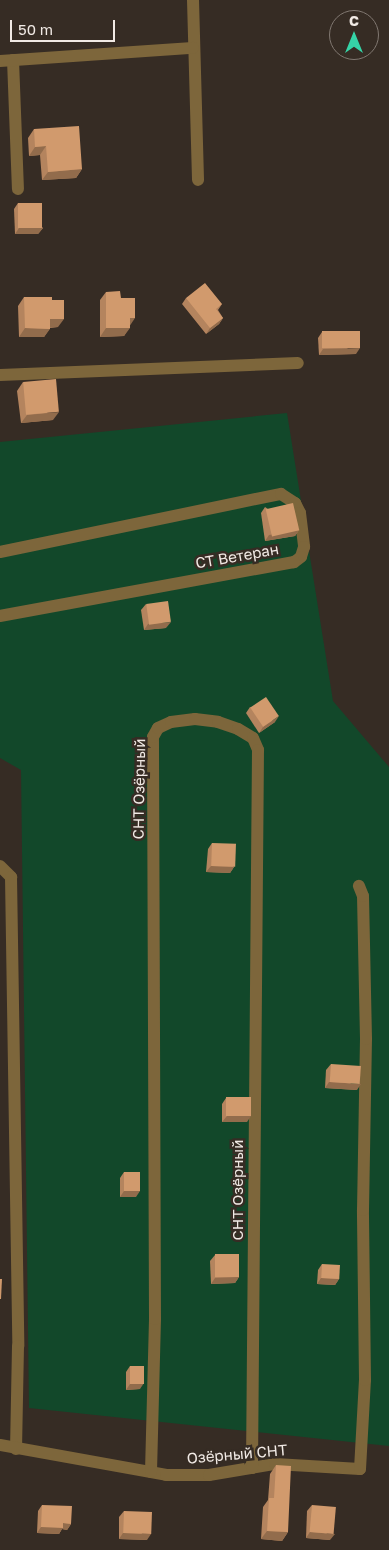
<!DOCTYPE html>
<html>
<head>
<meta charset="utf-8">
<style>
  body { margin:0 }
  #map { position:relative; width:389px; height:1550px; overflow:hidden; background:#362c24; font-family:"Golos Text",sans-serif }
  div>[style] { position:absolute }
  .green>* { inset:0; background:#12482a }
  .street>* { height:12px; margin:-6px; padding:0 6px; transform-origin:6px; border-radius:6px; background:#7d663b }
  .wall>* { inset:0; background:#b4845e }
  .shaded-wall>* { inset:0; background:#926c4c }
  .building>* { inset:0; background:#d19a6d; transform-origin:0 0 }
  span { translate:-50% -50%; white-space:nowrap; text-align:center; line-height:1.15; -webkit-text-stroke:5px #362c24; paint-order:stroke }
  .street-label { font-size:15px; color:#f1eae5 }
  .north { position:absolute; left:329px; top:10px; width:50px; height:50px; box-sizing:border-box; background:#362c24; border:1px solid #817871; border-radius:50%; rotate:0deg; font-size:14px; font-weight:700; line-height:20px; text-align:center; color:#f1eae5 }
  .north::after { content:''; display:block; margin:auto; width:18px; height:22px; background:#35d4a7; clip-path:polygon(50% 0,100% 100%,50% 72%,0 100%) }
  .scale { position:absolute; left:10px; top:20px; width:105px; height:22px; box-sizing:border-box; border:2px solid #f1eae5; border-top:0; padding-left:6px; font-size:15px; line-height:18px; white-space:nowrap; color:#f1eae5; -webkit-text-stroke:4px #362c24; paint-order:stroke }
</style>
</head>
<body>
<div id="map">
  <div class="green">
    <i style="clip-path:polygon(287px 413px,333px 701px,389px 767px,389px 1446px,29px 1408px,21px 770px,0 758px,0 442px)"></i>
  </div>
  <div class="street">
    <i style="left:193px;top:0;width:180px;rotate:88.4deg"></i>
    <i style="left:13px;top:60px;width:129px;rotate:87.8deg"></i>
    <i style="left:0;top:61px;width:193px;rotate:-3.9deg"></i>
    <i style="left:0;top:375px;width:298px;rotate:-2.3deg"></i>
    <i style="left:0;top:552px;width:287px;rotate:-11.7deg"></i>
    <i style="left:281px;top:494px;width:17px;rotate:33deg"></i>
    <i style="left:295px;top:503px;width:11px;rotate:63deg"></i>
    <i style="left:300px;top:513px;width:34px;rotate:83deg"></i>
    <i style="left:304px;top:547px;width:10px;rotate:107deg"></i>
    <i style="left:301px;top:557px;width:9px;rotate:144deg"></i>
    <i style="left:294px;top:562px;width:299px;rotate:169.6deg"></i>
    <i style="left:0;top:866px;width:16px;rotate:45deg"></i>
    <i style="left:11px;top:877px;width:469px;rotate:89.1deg"></i>
    <i style="left:18px;top:1346px;width:103px;rotate:91.1deg"></i>
    <i style="left:0;top:1445px;width:169px;rotate:10.2deg"></i>
    <i style="left:166px;top:1475px;width:43px"></i>
    <i style="left:209px;top:1475px;width:67px;rotate:-9.5deg"></i>
    <i style="left:275px;top:1464px;width:85px;rotate:3.4deg"></i>
    <i style="left:360px;top:1469px;width:89px;rotate:-86.8deg"></i>
    <i style="left:365px;top:1380px;width:170px;rotate:-90.7deg"></i>
    <i style="left:363px;top:1210px;width:171px;rotate:-89deg"></i>
    <i style="left:366px;top:1039px;width:143px;rotate:-91.2deg"></i>
    <i style="left:363px;top:896px;width:11px;rotate:-112deg"></i>
    <i style="left:151px;top:1472px;width:153px;rotate:-88.5deg"></i>
    <i style="left:155px;top:1319px;width:582px;rotate:-90.2deg"></i>
    <i style="left:153px;top:737px;width:10px;rotate:-61deg"></i>
    <i style="left:158px;top:728px;width:14px;rotate:-25deg"></i>
    <i style="left:171px;top:722px;width:24px;rotate:-7deg"></i>
    <i style="left:195px;top:719px;width:23px;rotate:7deg"></i>
    <i style="left:218px;top:722px;width:21px;rotate:19deg"></i>
    <i style="left:238px;top:729px;width:17px;rotate:31deg"></i>
    <i style="left:253px;top:738px;width:13px;rotate:67deg"></i>
    <i style="left:258px;top:750px;width:718px;rotate:90.48deg"></i>
  </div>
  <div class="wall">
    <i style="clip-path:polygon(34px 129px,82px 169px,76px 178px,42px 180px,40px 155px,29px 156px,28px 138px)"></i>
    <i style="clip-path:polygon(18px 203px,43px 228px,38px 234px,15px 234px,14px 209px)"></i>
    <i style="clip-path:polygon(106px 292px,121px 298px,130px 326px,124px 336px,100px 337px,100px 300px)"></i>
    <i style="clip-path:polygon(24px 297px,52px 300px,58px 327px,50px 328px,44px 337px,19px 337px,18px 306px)"></i>
    <i style="clip-path:polygon(186px 298px,222px 304px,218px 310px,223px 318px,219px 324px,206px 334px,182px 304px)"></i>
    <i style="clip-path:polygon(322px 332px,356px 354px,319px 355px,318px 338px)"></i>
    <i style="clip-path:polygon(23px 382px,53px 420px,21px 423px,17px 391px)"></i>
    <i style="clip-path:polygon(265px 507px,299px 530px,295px 536px,265px 541px,261px 513px)"></i>
    <i style="clip-path:polygon(146px 604px,166px 628px,144px 630px,141px 610px)"></i>
    <i style="clip-path:polygon(250px 707px,275px 722px,259px 733px,246px 713px)"></i>
    <i style="clip-path:polygon(212px 843px,234px 867px,230px 873px,206px 872px,208px 849px)"></i>
    <i style="clip-path:polygon(331px 1064px,357px 1090px,325px 1088px,326px 1070px)"></i>
    <i style="clip-path:polygon(226px 1098px,247px 1122px,222px 1122px,222px 1104px)"></i>
    <i style="clip-path:polygon(124px 1172px,136px 1197px,120px 1197px,120px 1178px)"></i>
    <i style="clip-path:polygon(215px 1255px,239px 1277px,235px 1283px,211px 1284px,210px 1261px)"></i>
    <i style="clip-path:polygon(322px 1264px,339px 1279px,335px 1285px,317px 1284px,318px 1270px)"></i>
    <i style="clip-path:polygon(130px 1366px,140px 1389px,126px 1390px,126px 1372px)"></i>
    <i style="clip-path:polygon(276px 1465px,288px 1532px,282px 1541px,261px 1539px,263px 1507px,268px 1500px,270px 1474px)"></i>
    <i style="clip-path:polygon(42px 1505px,71px 1524px,67px 1530px,62px 1529px,59px 1534px,37px 1533px,38px 1511px)"></i>
    <i style="clip-path:polygon(312px 1505px,330px 1540px,306px 1538px,307px 1511px)"></i>
    <i style="clip-path:polygon(124px 1511px,147px 1540px,119px 1539px,119px 1517px)"></i>
  </div>
  <div class="shaded-wall">
    <i style="clip-path:polygon(46px 146px,40px 155px,29px 156px,35px 147px)"></i>
    <i style="clip-path:polygon(82px 169px,76px 178px,42px 180px,48px 172px)"></i>
    <i style="clip-path:polygon(19px 228px,43px 228px,38px 234px,15px 234px)"></i>
    <i style="clip-path:polygon(130px 318px,135px 318px,129px 327px)"></i>
    <i style="clip-path:polygon(223px 318px,219px 324px,206px 334px,210px 328px)"></i>
    <i style="clip-path:polygon(50px 319px,64px 319px,58px 327px,44px 328px)"></i>
    <i style="clip-path:polygon(25px 328px,50px 329px,44px 337px,19px 337px)"></i>
    <i style="clip-path:polygon(106px 328px,130px 328px,124px 336px,100px 337px)"></i>
    <i style="clip-path:polygon(360px 348px,356px 354px,319px 355px,323px 349px)"></i>
    <i style="clip-path:polygon(59px 412px,53px 420px,21px 423px,27px 415px)"></i>
    <i style="clip-path:polygon(299px 530px,295px 536px,265px 541px,269px 535px)"></i>
    <i style="clip-path:polygon(171px 622px,166px 628px,144px 630px,148px 624px)"></i>
    <i style="clip-path:polygon(279px 716px,275px 722px,259px 733px,263px 727px)"></i>
    <i style="clip-path:polygon(211px 866px,234px 867px,230px 873px,206px 872px)"></i>
    <i style="clip-path:polygon(329px 1082px,361px 1084px,357px 1090px,325px 1088px)"></i>
    <i style="clip-path:polygon(227px 1116px,251px 1116px,247px 1122px,222px 1122px)"></i>
    <i style="clip-path:polygon(124px 1191px,140px 1191px,136px 1197px,120px 1197px)"></i>
    <i style="clip-path:polygon(239px 1277px,235px 1283px,211px 1284px,215px 1278px)"></i>
    <i style="clip-path:polygon(321px 1278px,339px 1279px,335px 1285px,317px 1284px)"></i>
    <i style="clip-path:polygon(144px 1383px,140px 1389px,126px 1390px,130px 1384px)"></i>
    <i style="clip-path:polygon(63px 1523px,71px 1524px,67px 1530px,62px 1529px,59px 1534px,37px 1533px,41px 1527px)"></i>
    <i style="clip-path:polygon(267px 1531px,288px 1532px,282px 1541px,261px 1539px)"></i>
    <i style="clip-path:polygon(310px 1532px,335px 1534px,330px 1540px,306px 1538px)"></i>
    <i style="clip-path:polygon(123px 1533px,151px 1534px,147px 1540px,119px 1539px)"></i>
  </div>
  <div class="building">
    <i style="clip-path:polygon(79px 126px,82px 169px,48px 172px,46px 146px,35px 147px,34px 129px)"></i>
    <i style="left:18px;top:203px;width:24px;height:25px"></i>
    <i style="clip-path:polygon(205px 283px,222px 304px,216px 309px,223px 318px,210px 328px,186px 298px)"></i>
    <i style="clip-path:polygon(120px 291px,121px 298px,135px 298px,135px 318px,130px 318px,130px 328px,106px 328px,106px 292px)"></i>
    <i style="clip-path:polygon(24px 297px,52px 297px,52px 300px,64px 300px,64px 319px,50px 319px,50px 329px,25px 328px)"></i>
    <i style="left:360px;top:331px;width:17px;height:38px;rotate:90deg"></i>
    <i style="left:56px;top:379px;width:33px;height:33px;rotate:85deg"></i>
    <i style="left:293px;top:503px;width:28px;height:28px;rotate:77deg"></i>
    <i style="left:168px;top:601px;width:21px;height:22px;rotate:82deg"></i>
    <i style="left:266px;top:697px;width:23px;height:19px;rotate:56deg"></i>
    <i style="left:212px;top:843px;width:24px;height:23px;rotate:2deg"></i>
    <i style="left:331px;top:1064px;width:30px;height:18px;rotate:4deg"></i>
    <i style="left:251px;top:1097px;width:19px;height:25px;rotate:90deg"></i>
    <i style="left:124px;top:1172px;width:16px;height:19px"></i>
    <i style="left:239px;top:1254px;width:23px;height:24px;rotate:90deg"></i>
    <i style="left:322px;top:1264px;width:18px;height:14px;rotate:3deg"></i>
    <i style="clip-path:polygon(0 1279px,2px 1279px,1px 1299px,0 1299px)"></i>
    <i style="left:130px;top:1366px;width:14px;height:18px"></i>
    <i style="clip-path:polygon(276px 1465px,291px 1466px,288px 1532px,267px 1531px,269px 1498px,274px 1498px)"></i>
    <i style="clip-path:polygon(42px 1505px,72px 1506px,71px 1524px,63px 1523px,63px 1528px,41px 1527px)"></i>
    <i style="left:312px;top:1505px;width:24px;height:27px;rotate:5deg"></i>
    <i style="left:124px;top:1511px;width:28px;height:22px;rotate:2deg"></i>
  </div>
  <div class="street-label">
    <span style="left:237px;top:556px;rotate:-10deg">СТ Ветеран</span>
    <span style="left:139px;top:789px;rotate:-89deg">СНТ Озёрный</span>
    <span style="left:238px;top:1190px;rotate:-90deg">СНТ Озёрный</span>
    <span style="left:237px;top:1454px;rotate:-5deg">Озёрный СНТ</span>
  </div>
  <div class="north">С</div>
  <div class="scale">50 m</div>
</div>
</body>
</html>
